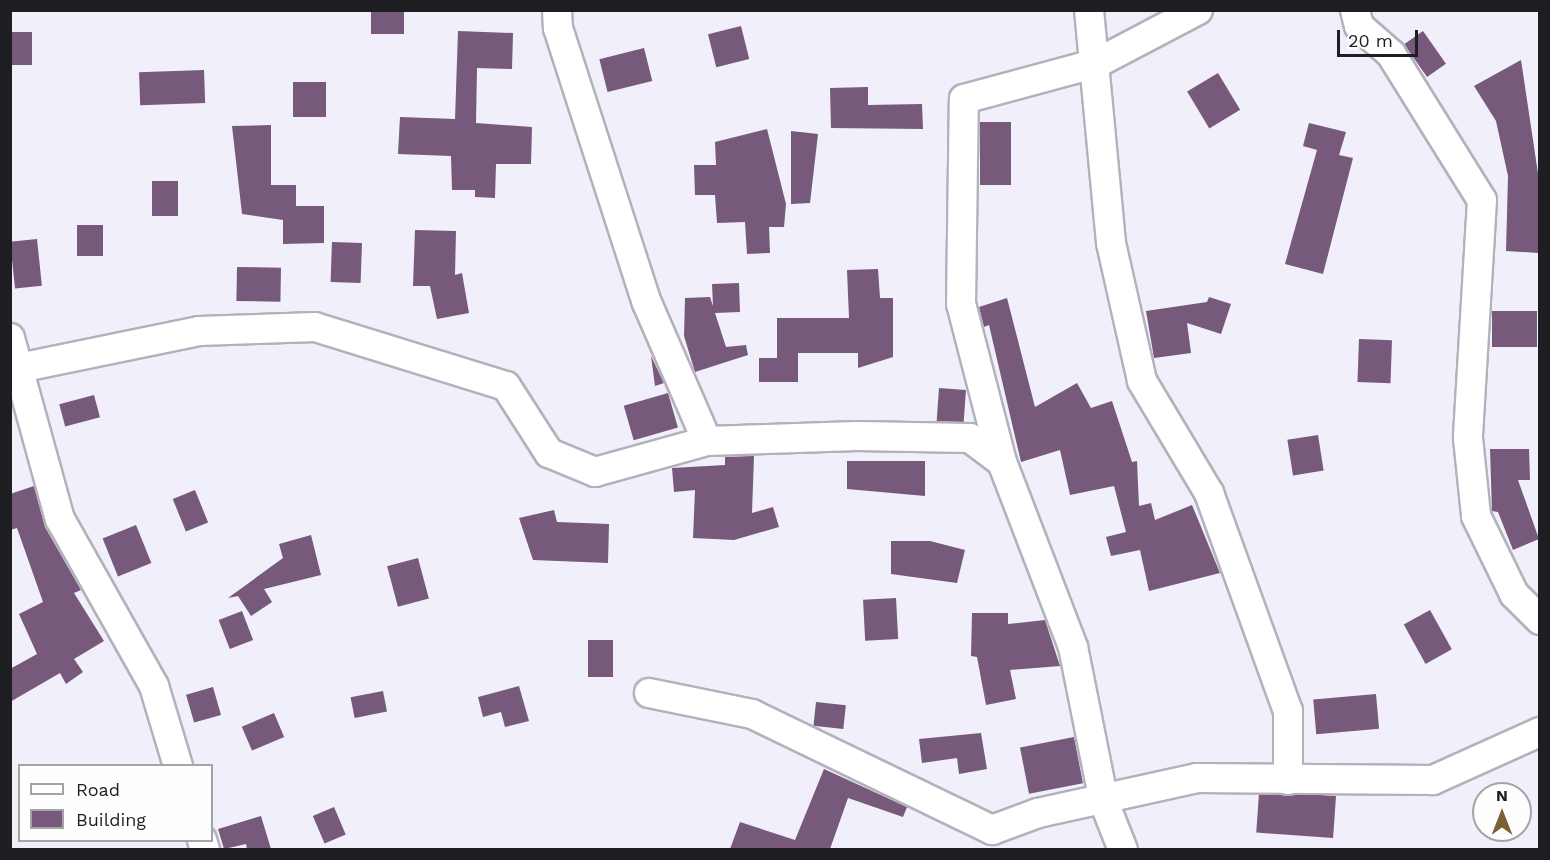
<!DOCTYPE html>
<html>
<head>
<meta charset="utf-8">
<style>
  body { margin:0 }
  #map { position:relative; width:1550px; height:860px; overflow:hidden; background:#f0effa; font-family:"Work Sans",sans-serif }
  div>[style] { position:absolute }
  .building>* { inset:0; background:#76597b; transform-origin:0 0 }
  .roads { filter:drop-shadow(2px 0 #b3b2bc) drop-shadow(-2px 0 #b3b2bc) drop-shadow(0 2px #b3b2bc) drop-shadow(0 -2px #b3b2bc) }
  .street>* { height:28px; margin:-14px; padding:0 14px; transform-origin:14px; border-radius:14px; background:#fff }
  span { translate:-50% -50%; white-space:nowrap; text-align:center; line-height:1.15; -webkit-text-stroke:6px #fefefe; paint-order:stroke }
  .frame { position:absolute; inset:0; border:12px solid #1e1d21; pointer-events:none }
  .legend { position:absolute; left:18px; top:764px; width:195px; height:78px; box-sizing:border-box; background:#fefefe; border:2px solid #a4a4a6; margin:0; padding:8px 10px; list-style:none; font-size:18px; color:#1e1d21 }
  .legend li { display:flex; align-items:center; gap:12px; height:30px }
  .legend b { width:30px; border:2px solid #a4a4a6 }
  .north { position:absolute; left:1472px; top:782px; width:60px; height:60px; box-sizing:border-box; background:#fefefe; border:2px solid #a4a4a6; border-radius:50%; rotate:0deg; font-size:16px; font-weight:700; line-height:24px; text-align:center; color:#1e1d21 }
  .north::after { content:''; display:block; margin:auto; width:21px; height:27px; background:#7c6133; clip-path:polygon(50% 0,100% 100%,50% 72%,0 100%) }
  .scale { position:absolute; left:1337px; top:30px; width:81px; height:27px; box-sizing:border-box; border:3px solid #1e1d21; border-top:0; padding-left:8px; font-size:18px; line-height:21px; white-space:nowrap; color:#1e1d21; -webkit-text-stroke:4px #fefefe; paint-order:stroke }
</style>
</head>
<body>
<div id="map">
  <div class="building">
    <i style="left:371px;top:10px;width:33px;height:24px"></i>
    <i style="left:741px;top:26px;width:34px;height:34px;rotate:76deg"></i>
    <i style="clip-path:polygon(458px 31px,513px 33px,512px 69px,477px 68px,476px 123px,532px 127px,531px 164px,496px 164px,495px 198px,475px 197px,475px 190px,452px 190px,451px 156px,398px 154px,400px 117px,455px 119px)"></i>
    <i style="left:1423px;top:31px;width:40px;height:23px;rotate:55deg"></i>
    <i style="left:10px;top:32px;width:22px;height:33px"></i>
    <i style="left:644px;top:48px;width:34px;height:46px;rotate:76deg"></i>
    <i style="clip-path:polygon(1521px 60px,1539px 180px,1539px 253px,1506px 251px,1508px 176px,1496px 121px,1474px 86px)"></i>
    <i style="left:204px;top:70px;width:33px;height:65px;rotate:88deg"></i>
    <i style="left:1218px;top:73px;width:43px;height:36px;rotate:59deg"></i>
    <i style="left:293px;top:82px;width:33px;height:35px"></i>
    <i style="clip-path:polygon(868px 87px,868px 105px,922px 104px,923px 129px,831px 128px,830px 88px)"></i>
    <i style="left:980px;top:122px;width:31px;height:63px"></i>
    <i style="clip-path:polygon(1309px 123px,1346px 132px,1339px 155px,1353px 158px,1323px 274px,1285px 264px,1317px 150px,1303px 146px)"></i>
    <i style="clip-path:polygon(271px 125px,271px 185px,296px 185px,296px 206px,324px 206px,324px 243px,283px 244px,283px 220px,242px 214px,232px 126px)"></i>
    <i style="clip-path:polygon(767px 129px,786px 204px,784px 227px,769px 227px,770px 253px,747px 254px,745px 222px,717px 223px,715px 195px,695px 195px,694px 165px,716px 165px,715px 142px)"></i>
    <i style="clip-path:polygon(791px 131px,818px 134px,810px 203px,791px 204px)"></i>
    <i style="left:152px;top:181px;width:26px;height:35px"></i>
    <i style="left:77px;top:225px;width:26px;height:31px"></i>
    <i style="clip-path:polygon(415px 230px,456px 231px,455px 275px,462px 273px,469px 313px,437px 319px,430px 286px,413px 286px)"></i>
    <i style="left:37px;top:239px;width:47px;height:27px;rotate:84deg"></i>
    <i style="left:332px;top:242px;width:30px;height:40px;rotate:2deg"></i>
    <i style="left:237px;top:267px;width:44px;height:34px;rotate:1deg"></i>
    <i style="clip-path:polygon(878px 269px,880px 298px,893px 298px,893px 357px,858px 368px,858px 353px,798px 353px,798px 382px,759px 382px,759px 358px,777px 358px,777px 318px,849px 318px,847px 270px)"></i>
    <i style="clip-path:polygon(739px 283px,740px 312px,715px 313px,726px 347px,746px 345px,748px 355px,695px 372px,684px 336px,685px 298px,710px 297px,713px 306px,712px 284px)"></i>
    <i style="clip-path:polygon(1209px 297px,1231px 304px,1221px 334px,1187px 323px,1191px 353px,1154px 358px,1146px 311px,1207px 302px)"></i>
    <i style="clip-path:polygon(1007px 298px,1035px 407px,1077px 383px,1091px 408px,1112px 401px,1132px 462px,1137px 461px,1139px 506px,1151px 503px,1155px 520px,1192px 505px,1220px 573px,1149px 591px,1140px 550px,1111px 556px,1106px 537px,1126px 532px,1114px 486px,1070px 495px,1060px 450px,1021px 462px,989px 325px,984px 327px,979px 307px)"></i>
    <i style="left:1492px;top:311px;width:45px;height:36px"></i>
    <i style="left:1359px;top:339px;width:33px;height:43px;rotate:2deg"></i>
    <i style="clip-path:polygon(651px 356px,664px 383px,655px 386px)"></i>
    <i style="left:939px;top:388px;width:27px;height:33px;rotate:4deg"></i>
    <i style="left:668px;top:393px;width:36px;height:46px;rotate:74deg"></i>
    <i style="left:94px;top:395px;width:23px;height:36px;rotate:75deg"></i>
    <i style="left:1318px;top:435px;width:36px;height:31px;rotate:81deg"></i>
    <i style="clip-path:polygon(1490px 449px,1529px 449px,1530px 480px,1518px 480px,1539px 539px,1513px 550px,1498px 512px,1492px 511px)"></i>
    <i style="clip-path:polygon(754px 456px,752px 513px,773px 507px,779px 527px,734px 540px,693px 538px,695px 490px,674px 492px,672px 468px,725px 465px,725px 457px)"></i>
    <i style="clip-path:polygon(847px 461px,925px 461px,925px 496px,847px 489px)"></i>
    <i style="clip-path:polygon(34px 486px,45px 527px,81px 590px,74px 593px,104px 641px,74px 659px,83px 672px,66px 684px,60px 673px,10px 702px,10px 669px,37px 654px,19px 614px,43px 602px,17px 528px,10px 530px,10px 494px)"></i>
    <i style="left:195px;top:490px;width:35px;height:24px;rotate:68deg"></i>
    <i style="clip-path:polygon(554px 510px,557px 522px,609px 524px,608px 563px,533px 560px,519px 518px)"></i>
    <i style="left:136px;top:525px;width:41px;height:36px;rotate:68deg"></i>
    <i style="clip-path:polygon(311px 535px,321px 575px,264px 589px,272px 602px,251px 616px,238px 596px,228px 598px,283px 558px,279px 544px)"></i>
    <i style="clip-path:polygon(891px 541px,930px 541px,965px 550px,957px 583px,891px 574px)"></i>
    <i style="left:418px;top:558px;width:42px;height:32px;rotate:75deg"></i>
    <i style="left:896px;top:598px;width:41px;height:33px;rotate:87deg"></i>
    <i style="left:1430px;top:610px;width:45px;height:30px;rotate:61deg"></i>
    <i style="left:242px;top:611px;width:31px;height:25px;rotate:69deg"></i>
    <i style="clip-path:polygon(972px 613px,1008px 613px,1008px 624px,1045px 620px,1060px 666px,1010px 670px,1016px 699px,986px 705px,977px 657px,971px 656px)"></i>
    <i style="left:588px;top:640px;width:25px;height:37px"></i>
    <i style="clip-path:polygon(519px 686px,529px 721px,505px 727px,501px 712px,483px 717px,478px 697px)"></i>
    <i style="left:213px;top:687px;width:29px;height:28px;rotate:74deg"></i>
    <i style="left:383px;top:691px;width:21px;height:33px;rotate:79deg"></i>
    <i style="left:1376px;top:694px;width:35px;height:63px;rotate:85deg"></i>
    <i style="left:816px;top:702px;width:30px;height:24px;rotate:6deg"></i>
    <i style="left:274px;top:713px;width:26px;height:35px;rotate:67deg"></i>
    <i style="clip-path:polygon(981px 733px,987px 769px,959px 774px,957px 758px,922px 763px,919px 739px)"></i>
    <i style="left:1074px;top:737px;width:47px;height:55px;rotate:79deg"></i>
    <i style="clip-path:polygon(824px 769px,907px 807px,903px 817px,848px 798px,830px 849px,730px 849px,740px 822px,795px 840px)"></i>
    <i style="left:1336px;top:796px;width:42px;height:77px;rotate:94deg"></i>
    <i style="left:334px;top:807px;width:30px;height:23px;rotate:67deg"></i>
    <i style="clip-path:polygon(261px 816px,271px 849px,247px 849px,246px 844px,224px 849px,218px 829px)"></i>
  </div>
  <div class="roads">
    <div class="street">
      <i style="left:557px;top:10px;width:18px;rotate:87deg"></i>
      <i style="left:558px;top:28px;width:289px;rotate:72.1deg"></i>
      <i style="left:647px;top:303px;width:150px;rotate:66.5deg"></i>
      <i style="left:1089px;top:10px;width:234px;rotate:84.6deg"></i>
      <i style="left:1111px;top:243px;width:141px;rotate:77.3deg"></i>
      <i style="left:1142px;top:381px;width:131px;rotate:59.1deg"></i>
      <i style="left:1209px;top:493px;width:232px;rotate:70.1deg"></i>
      <i style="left:1288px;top:711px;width:69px;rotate:90deg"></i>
      <i style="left:1355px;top:10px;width:16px;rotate:76deg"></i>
      <i style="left:1359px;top:26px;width:43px;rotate:41.2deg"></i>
      <i style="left:1391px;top:54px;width:172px;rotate:58.1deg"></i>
      <i style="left:1482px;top:200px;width:238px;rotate:93.4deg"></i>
      <i style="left:1468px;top:438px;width:78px;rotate:84.1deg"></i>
      <i style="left:1476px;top:516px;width:87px;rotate:64deg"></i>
      <i style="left:1514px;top:594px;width:37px;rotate:45deg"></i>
      <i style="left:10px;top:338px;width:188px;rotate:74.6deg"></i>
      <i style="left:60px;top:519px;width:192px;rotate:60.6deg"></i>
      <i style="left:154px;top:686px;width:84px;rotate:73.3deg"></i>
      <i style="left:19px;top:368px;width:184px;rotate:-11.6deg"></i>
      <i style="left:199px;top:331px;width:116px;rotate:-2deg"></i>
      <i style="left:315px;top:327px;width:200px;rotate:17.2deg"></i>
      <i style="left:506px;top:386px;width:80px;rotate:57.3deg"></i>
      <i style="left:549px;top:453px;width:50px;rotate:22.4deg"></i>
      <i style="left:595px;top:472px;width:116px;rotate:-15.5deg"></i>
      <i style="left:707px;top:441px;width:150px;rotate:-1.9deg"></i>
      <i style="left:857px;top:436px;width:113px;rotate:1deg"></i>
      <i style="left:970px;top:438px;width:40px;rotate:37deg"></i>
      <i style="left:649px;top:693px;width:105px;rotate:11.5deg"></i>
      <i style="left:752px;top:714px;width:267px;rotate:25.8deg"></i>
      <i style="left:992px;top:830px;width:49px;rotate:-20.3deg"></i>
      <i style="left:1038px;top:813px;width:163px;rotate:-12.4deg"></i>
      <i style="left:1197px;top:778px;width:236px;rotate:0.5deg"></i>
      <i style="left:1433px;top:780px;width:117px;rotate:-24.2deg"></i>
      <i style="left:202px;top:840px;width:10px;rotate:73deg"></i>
      <i style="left:1123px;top:850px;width:52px;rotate:-111.6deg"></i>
      <i style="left:1104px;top:802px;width:158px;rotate:-101.3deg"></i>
      <i style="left:1073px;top:647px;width:198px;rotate:-111deg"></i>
      <i style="left:1002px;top:462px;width:163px;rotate:-104.5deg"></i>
      <i style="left:961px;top:304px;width:205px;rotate:-89.2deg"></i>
      <i style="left:964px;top:99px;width:138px;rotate:-15.1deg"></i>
      <i style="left:1097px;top:63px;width:114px;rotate:-27.7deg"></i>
    </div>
  </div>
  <div class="frame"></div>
  <ul class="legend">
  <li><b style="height:8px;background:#fff"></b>Road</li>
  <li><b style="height:16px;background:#76597b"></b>Building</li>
  </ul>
  <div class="north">N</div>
  <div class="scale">20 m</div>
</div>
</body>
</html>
